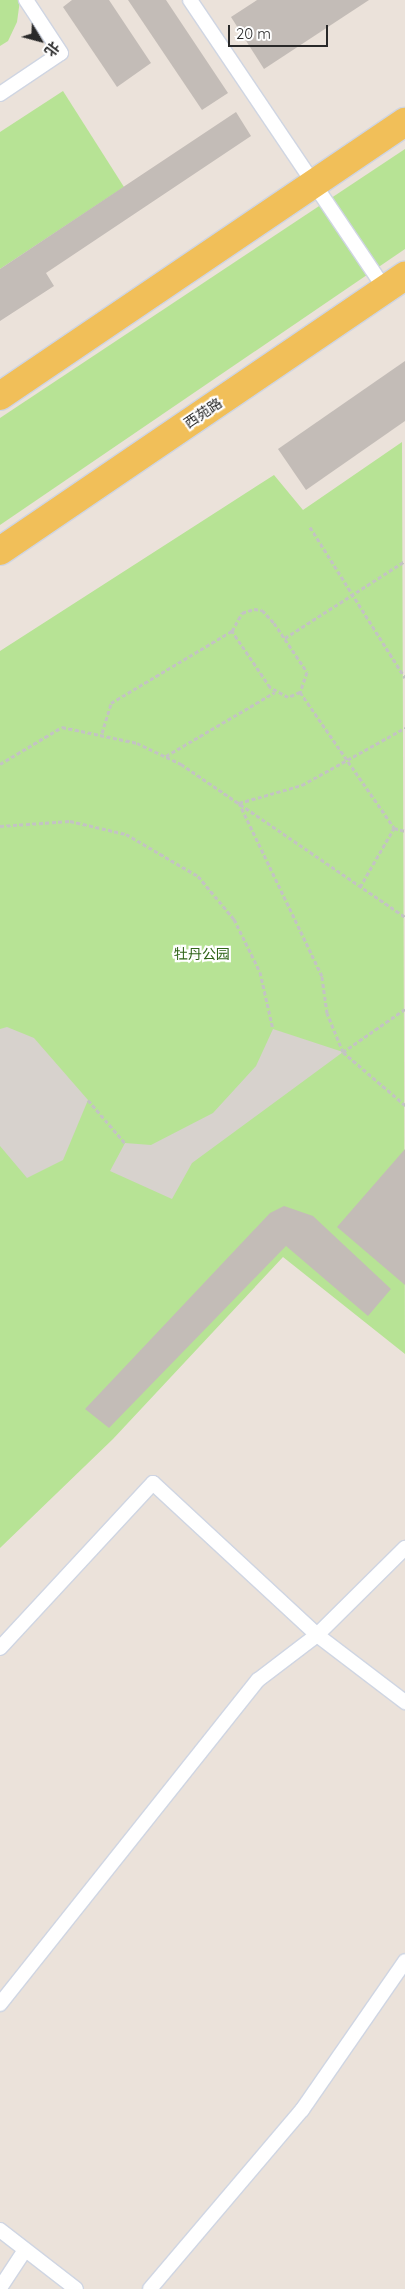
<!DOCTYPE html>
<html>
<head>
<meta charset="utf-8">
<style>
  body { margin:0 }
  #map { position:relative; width:405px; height:2289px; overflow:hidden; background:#ebe2da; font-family:Quicksand,"Noto Sans SC",sans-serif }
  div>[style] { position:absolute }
  .green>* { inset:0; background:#b7e395 }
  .plaza>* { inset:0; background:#d7d2cd }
  .building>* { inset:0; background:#c3bcb7 }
  .path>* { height:3px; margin-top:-1.5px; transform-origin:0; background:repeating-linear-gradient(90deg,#c3c3c3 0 4px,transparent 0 6.5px) }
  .roads { filter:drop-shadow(1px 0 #cfd5e2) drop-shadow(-1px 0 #cfd5e2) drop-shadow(0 1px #cfd5e2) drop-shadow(0 -1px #cfd5e2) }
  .lane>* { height:14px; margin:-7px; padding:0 7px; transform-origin:7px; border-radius:7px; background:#fff }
  .primary>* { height:28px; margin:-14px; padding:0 14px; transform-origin:14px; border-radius:14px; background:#f1bf59 }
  span { translate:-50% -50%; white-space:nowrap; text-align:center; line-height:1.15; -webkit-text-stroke:4.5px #fff; paint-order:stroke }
  .street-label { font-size:14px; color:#292929 }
  .park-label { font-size:14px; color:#306519 }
  .north { position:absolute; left:15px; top:15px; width:50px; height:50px; -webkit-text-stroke:4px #fff; paint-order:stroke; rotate:127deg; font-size:14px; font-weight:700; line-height:20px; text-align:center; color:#292929 }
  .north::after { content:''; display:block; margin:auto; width:18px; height:22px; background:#292929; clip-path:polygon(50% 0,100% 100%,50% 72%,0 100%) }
  .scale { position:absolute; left:228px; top:25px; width:100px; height:22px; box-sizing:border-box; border:2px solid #292929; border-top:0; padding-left:6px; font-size:15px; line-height:18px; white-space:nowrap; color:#292929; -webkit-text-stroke:4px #fff; paint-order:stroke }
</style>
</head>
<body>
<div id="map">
  <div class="green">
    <i style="clip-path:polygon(0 0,20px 0,17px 22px,8px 41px,0 46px)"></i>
    <i style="clip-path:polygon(63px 91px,124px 187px,0 269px,0 132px)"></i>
    <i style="clip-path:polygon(405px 149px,405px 249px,0 525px,0 418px)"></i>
    <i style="clip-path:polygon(402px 442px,405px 1354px,283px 1257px,113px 1439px,0 1548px,0 651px,274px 475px,303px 510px)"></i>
  </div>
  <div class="plaza">
    <i style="clip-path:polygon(7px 1027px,34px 1038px,88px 1100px,63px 1160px,27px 1178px,0 1146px,0 1029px)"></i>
    <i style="clip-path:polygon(273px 1029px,343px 1052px,192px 1163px,172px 1199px,110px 1171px,125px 1143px,151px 1145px,213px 1113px,256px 1066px)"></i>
  </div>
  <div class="building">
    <i style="clip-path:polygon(72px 0,109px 0,151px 63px,117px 87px,63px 7px)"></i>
    <i style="clip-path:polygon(128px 0,166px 0,228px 93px,202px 110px)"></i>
    <i style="clip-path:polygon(257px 0,369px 0,264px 69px,231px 17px)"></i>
    <i style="clip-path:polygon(236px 112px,251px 136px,46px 273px,54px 286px,0 321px,0 269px)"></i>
    <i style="clip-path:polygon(405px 361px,405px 421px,306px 490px,278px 449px)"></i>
    <i style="clip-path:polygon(405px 1149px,405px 1285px,337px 1227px)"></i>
    <i style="clip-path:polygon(284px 1206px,313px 1216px,391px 1289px,368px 1316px,286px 1246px,109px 1428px,85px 1409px,270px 1213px)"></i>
  </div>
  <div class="path">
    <i style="left:310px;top:527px;width:178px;rotate:57.8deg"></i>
    <i style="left:254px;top:609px;width:8px;rotate:7deg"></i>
    <i style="left:262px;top:610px;width:18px;rotate:47deg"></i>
    <i style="left:274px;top:623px;width:59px;rotate:56deg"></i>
    <i style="left:307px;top:672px;width:21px;rotate:109deg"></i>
    <i style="left:300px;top:692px;width:13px;rotate:157deg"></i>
    <i style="left:288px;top:697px;width:21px;rotate:-151deg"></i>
    <i style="left:270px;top:687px;width:68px;rotate:-124.2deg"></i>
    <i style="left:232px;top:631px;width:21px;rotate:-61deg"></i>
    <i style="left:242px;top:613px;width:13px;rotate:-18deg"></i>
    <i style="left:285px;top:638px;width:143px;rotate:-32.7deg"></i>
    <i style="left:300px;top:692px;width:165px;rotate:55.3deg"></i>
    <i style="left:394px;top:828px;width:11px;rotate:15deg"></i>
    <i style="left:102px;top:733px;width:31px;rotate:-73deg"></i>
    <i style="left:111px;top:703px;width:141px;rotate:-30.8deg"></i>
    <i style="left:166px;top:756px;width:126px;rotate:-30.4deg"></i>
    <i style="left:0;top:764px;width:72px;rotate:-30.8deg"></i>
    <i style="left:62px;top:727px;width:77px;rotate:12deg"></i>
    <i style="left:137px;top:743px;width:49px;rotate:25.5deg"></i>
    <i style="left:181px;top:764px;width:271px;rotate:34.3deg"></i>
    <i style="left:0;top:826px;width:70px;rotate:-4.1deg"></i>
    <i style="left:70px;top:821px;width:57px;rotate:13.1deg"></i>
    <i style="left:126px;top:834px;width:83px;rotate:30.3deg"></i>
    <i style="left:198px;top:876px;width:56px;rotate:50.1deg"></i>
    <i style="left:234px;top:919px;width:59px;rotate:63.9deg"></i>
    <i style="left:260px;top:972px;width:58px;rotate:77.2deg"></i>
    <i style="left:360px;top:887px;width:68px;rotate:-60deg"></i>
    <i style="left:405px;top:1009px;width:75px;rotate:145.3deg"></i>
    <i style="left:343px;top:1052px;width:82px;rotate:40.5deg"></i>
    <i style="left:343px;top:1052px;width:42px;rotate:-112.3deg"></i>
    <i style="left:327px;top:1013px;width:37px;rotate:-98deg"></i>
    <i style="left:322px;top:976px;width:192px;rotate:-115.6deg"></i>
    <i style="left:239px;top:803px;width:66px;rotate:-15.9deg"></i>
    <i style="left:302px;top:785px;width:118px;rotate:-29deg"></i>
    <i style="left:88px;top:1100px;width:57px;rotate:49.3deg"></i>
  </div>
  <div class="roads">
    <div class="lane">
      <i style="left:190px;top:0;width:349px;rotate:56deg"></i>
      <i style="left:0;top:94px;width:73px;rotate:-33.9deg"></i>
      <i style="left:61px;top:53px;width:64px;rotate:-123.4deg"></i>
      <i style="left:0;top:1648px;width:225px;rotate:-47.2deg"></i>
      <i style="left:153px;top:1483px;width:224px;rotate:42.8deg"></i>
      <i style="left:317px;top:1635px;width:111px;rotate:37.3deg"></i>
      <i style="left:0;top:2004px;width:414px;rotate:-51.5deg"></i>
      <i style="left:258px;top:1680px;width:74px;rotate:-37.3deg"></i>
      <i style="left:317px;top:1635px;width:124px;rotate:-44.7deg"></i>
      <i style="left:0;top:2230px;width:96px;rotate:37.8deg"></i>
      <i style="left:0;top:2288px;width:45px;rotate:-56.7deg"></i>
      <i style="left:150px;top:2289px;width:235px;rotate:-49.7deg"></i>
      <i style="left:302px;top:2110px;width:181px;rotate:-55.3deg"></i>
    </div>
    <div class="primary">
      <i style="left:0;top:396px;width:489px;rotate:-34.1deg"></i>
      <i style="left:0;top:551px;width:490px;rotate:-34.2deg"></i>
    </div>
  </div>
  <div class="street-label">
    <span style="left:203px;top:413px;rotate:-34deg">西苑路</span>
  </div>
  <div class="park-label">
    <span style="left:202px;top:954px">牡丹公园</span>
  </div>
  <div class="north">北</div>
  <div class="scale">20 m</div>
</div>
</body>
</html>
